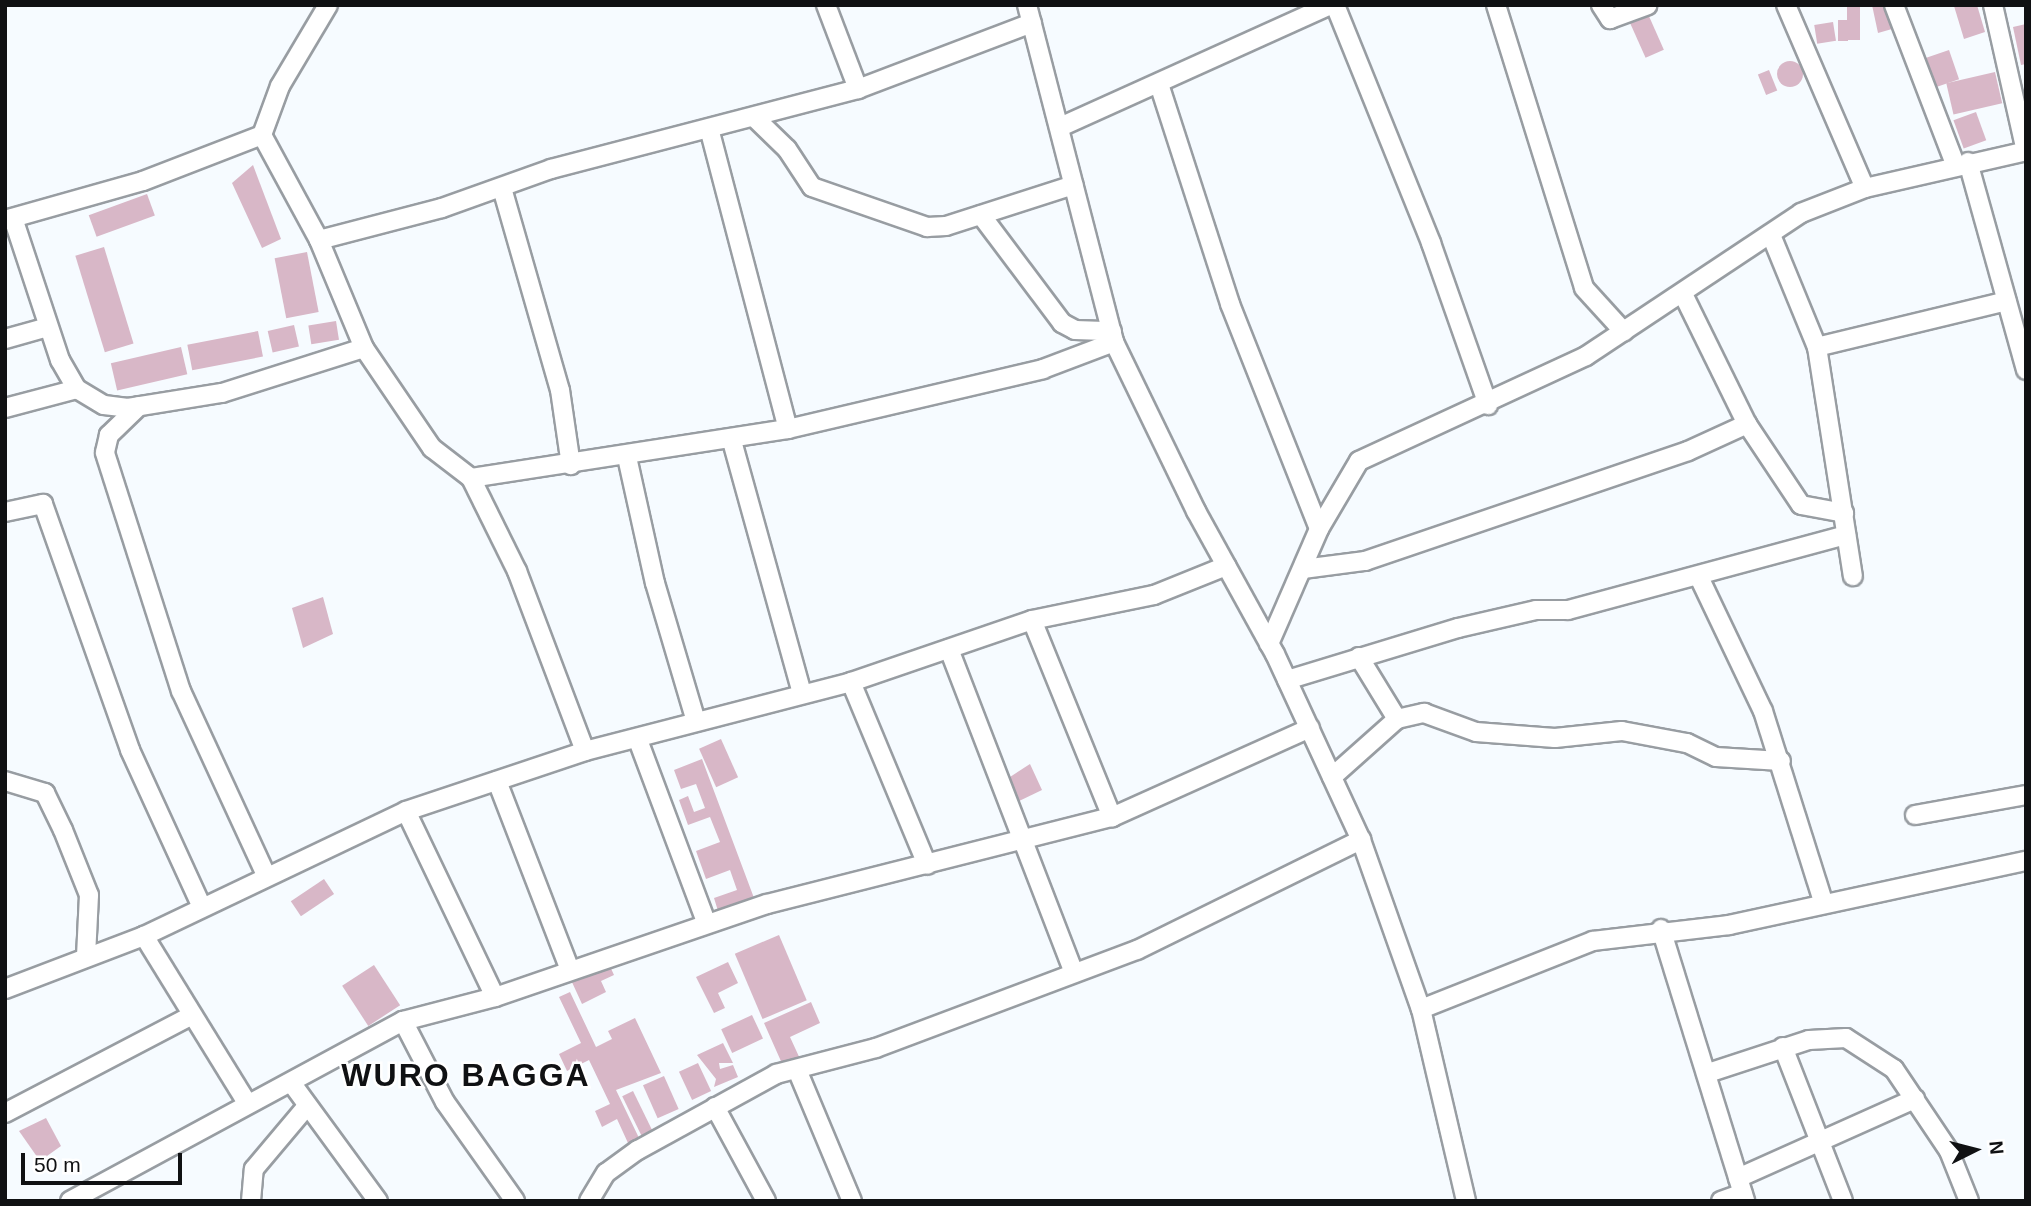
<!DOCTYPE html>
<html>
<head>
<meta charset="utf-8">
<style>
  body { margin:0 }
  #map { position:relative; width:2031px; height:1206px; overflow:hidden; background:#f6fbff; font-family:Helvetica,sans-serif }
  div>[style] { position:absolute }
  .building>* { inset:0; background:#d8b7c7; transform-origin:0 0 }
  .round { border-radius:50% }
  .roads { filter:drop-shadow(2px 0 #989da2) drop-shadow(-2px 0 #989da2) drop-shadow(0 2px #989da2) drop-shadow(0 -2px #989da2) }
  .minor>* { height:18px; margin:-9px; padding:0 9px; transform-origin:9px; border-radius:9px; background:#fff }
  span { translate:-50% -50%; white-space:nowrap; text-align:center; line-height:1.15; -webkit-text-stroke:5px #fff; paint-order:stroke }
  .district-label { font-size:32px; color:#101113; font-weight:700; letter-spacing:2px }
  .frame { position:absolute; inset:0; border:7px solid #101113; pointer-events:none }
  .north { position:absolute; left:1940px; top:1115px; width:70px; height:70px; -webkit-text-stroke:5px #fff; paint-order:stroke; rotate:84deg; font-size:19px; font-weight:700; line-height:28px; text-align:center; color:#101113 }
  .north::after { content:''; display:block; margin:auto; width:24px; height:32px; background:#101113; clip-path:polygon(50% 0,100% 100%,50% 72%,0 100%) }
  .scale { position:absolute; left:21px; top:1153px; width:161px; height:32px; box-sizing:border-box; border:4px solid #101113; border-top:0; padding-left:9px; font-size:21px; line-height:24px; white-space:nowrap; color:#101113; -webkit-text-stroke:5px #fff; paint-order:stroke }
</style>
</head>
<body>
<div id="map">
  <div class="building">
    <i style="left:1847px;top:5px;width:13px;height:35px"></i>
    <i style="clip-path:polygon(1872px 5px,1886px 5px,1892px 29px,1878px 33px)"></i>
    <i style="clip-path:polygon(1977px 5px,1985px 32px,1964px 39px,1954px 6px)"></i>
    <i style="left:1648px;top:14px;width:39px;height:20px;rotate:66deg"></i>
    <i style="left:1838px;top:20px;width:10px;height:21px"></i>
    <i style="left:1833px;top:22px;width:19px;height:19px;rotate:81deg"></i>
    <i style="clip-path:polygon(2026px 24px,2026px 64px,2021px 65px,2013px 27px)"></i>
    <i style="left:1949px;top:50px;width:31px;height:24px;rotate:71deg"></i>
    <i class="round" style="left:1777px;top:61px;width:26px;height:26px"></i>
    <i style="left:1769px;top:70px;width:22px;height:12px;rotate:68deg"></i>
    <i style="left:1995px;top:72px;width:32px;height:50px;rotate:77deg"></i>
    <i style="left:1976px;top:112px;width:30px;height:24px;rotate:70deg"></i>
    <i style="clip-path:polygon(253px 165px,281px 239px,262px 248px,232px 183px)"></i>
    <i style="left:147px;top:194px;width:23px;height:62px;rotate:70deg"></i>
    <i style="left:104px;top:247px;width:101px;height:30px;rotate:73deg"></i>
    <i style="left:307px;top:252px;width:61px;height:33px;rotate:79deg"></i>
    <i style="left:336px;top:321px;width:19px;height:28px;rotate:81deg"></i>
    <i style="left:294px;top:325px;width:22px;height:27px;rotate:77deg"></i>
    <i style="left:258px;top:331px;width:26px;height:72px;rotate:79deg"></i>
    <i style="left:181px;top:347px;width:28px;height:72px;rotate:77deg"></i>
    <i style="clip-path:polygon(323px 597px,333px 634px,303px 648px,292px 608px)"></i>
    <i style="left:721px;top:739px;width:42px;height:24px;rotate:66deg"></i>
    <i style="clip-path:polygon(702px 759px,754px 898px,718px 911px,714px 898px,737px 890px,730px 870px,706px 879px,696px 851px,720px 842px,710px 817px,688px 825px,679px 800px,688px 796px,694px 812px,705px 808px,696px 784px,681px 789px,674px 770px)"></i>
    <i style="clip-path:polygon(1030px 764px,1042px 790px,1015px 803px,1010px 777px)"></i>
    <i style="left:324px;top:879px;width:18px;height:40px;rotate:56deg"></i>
    <i style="left:779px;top:935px;width:71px;height:48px;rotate:67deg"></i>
    <i style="clip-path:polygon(608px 962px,614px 975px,601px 981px,606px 992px,582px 1004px,571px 980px)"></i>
    <i style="clip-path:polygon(728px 962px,738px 983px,718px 993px,725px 1008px,714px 1013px,696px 977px)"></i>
    <i style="left:374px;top:965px;width:48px;height:38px;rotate:57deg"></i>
    <i style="clip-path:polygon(570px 992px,596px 1047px,612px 1039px,608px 1031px,635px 1018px,661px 1073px,616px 1090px,639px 1138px,628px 1143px,617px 1119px,602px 1127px,595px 1111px,610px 1104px,589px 1060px,567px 1071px,559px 1054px,581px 1043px,559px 997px)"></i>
    <i style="clip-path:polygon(811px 1002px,820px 1023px,790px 1037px,801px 1061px,784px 1068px,764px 1023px)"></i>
    <i style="left:752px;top:1015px;width:26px;height:34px;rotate:65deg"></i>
    <i style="clip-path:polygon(723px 1043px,733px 1063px,719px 1063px,720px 1069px,733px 1065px,738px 1077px,714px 1087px,716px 1079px,697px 1055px)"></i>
    <i style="left:698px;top:1063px;width:31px;height:21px;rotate:65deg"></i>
    <i style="left:664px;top:1076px;width:36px;height:23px;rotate:66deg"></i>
    <i style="left:633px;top:1091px;width:46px;height:12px;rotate:64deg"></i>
    <i style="clip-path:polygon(46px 1118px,61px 1146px,40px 1161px,19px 1131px)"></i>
  </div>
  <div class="roads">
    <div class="minor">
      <i style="left:826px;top:5px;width:90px;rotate:69.1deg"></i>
      <i style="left:1027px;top:5px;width:348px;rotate:75.5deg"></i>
      <i style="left:1114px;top:342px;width:188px;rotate:64.1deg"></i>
      <i style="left:1196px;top:511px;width:163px;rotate:61.1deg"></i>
      <i style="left:1275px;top:654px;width:205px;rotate:65.2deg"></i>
      <i style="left:1361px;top:840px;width:179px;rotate:70.5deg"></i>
      <i style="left:1421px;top:1009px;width:197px;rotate:76.8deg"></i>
      <i style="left:1335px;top:5px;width:257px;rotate:68deg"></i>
      <i style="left:1431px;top:243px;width:172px;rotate:70.6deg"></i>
      <i style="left:1496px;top:5px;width:296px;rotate:72.7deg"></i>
      <i style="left:1584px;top:288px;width:59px;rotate:47.7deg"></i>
      <i style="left:1601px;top:5px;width:17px;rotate:57deg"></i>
      <i style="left:1610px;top:19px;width:40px;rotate:-20.2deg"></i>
      <i style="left:1786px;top:5px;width:199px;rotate:66.7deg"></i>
      <i style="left:1894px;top:5px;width:170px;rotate:69deg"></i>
      <i style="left:1993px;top:5px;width:150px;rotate:77.3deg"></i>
      <i style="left:1160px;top:87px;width:228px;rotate:72.1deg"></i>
      <i style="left:1230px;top:304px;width:242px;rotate:68.4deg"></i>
      <i style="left:756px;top:119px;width:43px;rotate:44.1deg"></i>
      <i style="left:787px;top:149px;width:45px;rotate:56.7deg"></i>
      <i style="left:812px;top:187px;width:122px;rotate:19.2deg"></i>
      <i style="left:927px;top:227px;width:19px;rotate:-3deg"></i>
      <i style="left:946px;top:226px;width:134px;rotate:-17.8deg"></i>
      <i style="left:1060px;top:127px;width:296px;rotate:-24.3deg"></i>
      <i style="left:710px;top:132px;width:307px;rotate:75.3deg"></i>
      <i style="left:262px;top:135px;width:119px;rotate:61.5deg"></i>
      <i style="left:319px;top:240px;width:117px;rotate:67.4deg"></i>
      <i style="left:364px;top:348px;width:121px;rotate:55.8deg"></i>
      <i style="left:432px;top:448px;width:49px;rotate:37.6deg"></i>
      <i style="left:471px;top:478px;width:104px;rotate:63.7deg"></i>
      <i style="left:517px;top:571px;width:192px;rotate:69.3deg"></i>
      <i style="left:1968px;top:162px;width:216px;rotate:74.4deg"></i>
      <i style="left:502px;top:188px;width:210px;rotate:74deg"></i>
      <i style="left:560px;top:390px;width:76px;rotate:81.7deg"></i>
      <i style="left:981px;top:215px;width:135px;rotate:53.1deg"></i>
      <i style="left:1062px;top:323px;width:15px;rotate:28deg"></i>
      <i style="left:1075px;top:330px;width:37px;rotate:2deg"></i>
      <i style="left:13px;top:218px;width:150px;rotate:71.7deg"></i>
      <i style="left:60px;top:360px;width:34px;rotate:60deg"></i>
      <i style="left:77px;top:389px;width:31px;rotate:31deg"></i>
      <i style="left:104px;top:405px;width:24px;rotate:7deg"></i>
      <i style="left:128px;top:408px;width:95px;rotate:-9.1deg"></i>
      <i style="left:222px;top:393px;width:149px;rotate:-17.6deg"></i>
      <i style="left:5px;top:220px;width:143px;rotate:-15.8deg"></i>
      <i style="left:143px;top:181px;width:128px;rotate:-21.1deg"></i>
      <i style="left:262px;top:135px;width:52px;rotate:-69.8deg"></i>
      <i style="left:280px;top:86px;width:94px;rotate:-59.3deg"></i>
      <i style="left:1771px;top:235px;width:121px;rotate:67.7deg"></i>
      <i style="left:1817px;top:347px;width:232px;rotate:81.1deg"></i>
      <i style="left:319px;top:240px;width:127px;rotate:-14.6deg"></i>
      <i style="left:442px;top:208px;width:116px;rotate:-19.7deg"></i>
      <i style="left:551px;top:169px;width:317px;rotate:-14.6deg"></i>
      <i style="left:858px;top:89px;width:186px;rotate:-20.8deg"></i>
      <i style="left:1683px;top:294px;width:145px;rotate:63.8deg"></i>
      <i style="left:1747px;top:424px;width:97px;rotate:56.3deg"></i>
      <i style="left:1801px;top:505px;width:44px;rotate:10.5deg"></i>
      <i style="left:5px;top:339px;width:45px;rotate:-15.6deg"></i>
      <i style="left:1817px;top:347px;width:195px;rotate:-13.6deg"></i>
      <i style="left:139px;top:406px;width:42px;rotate:136deg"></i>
      <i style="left:109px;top:435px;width:18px;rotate:103deg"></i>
      <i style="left:105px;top:453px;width:250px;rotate:72.3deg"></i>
      <i style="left:181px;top:691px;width:200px;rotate:65.2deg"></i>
      <i style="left:5px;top:408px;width:74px;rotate:-14.8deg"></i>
      <i style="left:732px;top:441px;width:258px;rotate:74.5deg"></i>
      <i style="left:627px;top:457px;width:129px;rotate:77.5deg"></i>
      <i style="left:655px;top:583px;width:144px;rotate:73.5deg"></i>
      <i style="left:471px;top:478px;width:321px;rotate:-8.8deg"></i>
      <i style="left:788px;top:429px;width:262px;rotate:-13.2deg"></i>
      <i style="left:1043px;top:369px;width:76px;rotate:-20.8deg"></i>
      <i style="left:5px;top:512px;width:39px;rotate:-12deg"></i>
      <i style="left:43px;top:504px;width:261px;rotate:70.5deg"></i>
      <i style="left:130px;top:750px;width:170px;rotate:65.4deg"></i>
      <i style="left:1303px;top:569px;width:63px;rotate:-7.4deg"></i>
      <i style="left:1365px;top:561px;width:341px;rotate:-18.8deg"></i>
      <i style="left:1688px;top:451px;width:65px;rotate:-24.6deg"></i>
      <i style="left:1699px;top:577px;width:148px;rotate:64.5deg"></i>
      <i style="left:1763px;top:711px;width:202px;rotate:72.5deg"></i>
      <i style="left:1032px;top:620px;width:213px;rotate:67.9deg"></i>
      <i style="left:1269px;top:644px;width:125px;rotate:-66.5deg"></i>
      <i style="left:1319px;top:529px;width:79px;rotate:-59.5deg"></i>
      <i style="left:1359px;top:461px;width:250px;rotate:-24.8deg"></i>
      <i style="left:1586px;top:356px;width:258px;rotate:-33.6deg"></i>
      <i style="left:1801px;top:213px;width:69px;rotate:-21.3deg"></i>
      <i style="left:1865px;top:188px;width:165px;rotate:-12.9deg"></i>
      <i style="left:949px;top:649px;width:347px;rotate:68.9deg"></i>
      <i style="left:1359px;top:657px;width:73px;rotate:58.5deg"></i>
      <i style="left:1287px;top:680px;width:179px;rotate:-16.9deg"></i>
      <i style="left:1458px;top:628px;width:80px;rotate:-13deg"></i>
      <i style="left:1536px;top:610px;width:32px"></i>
      <i style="left:1568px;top:610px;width:288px;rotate:-15.1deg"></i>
      <i style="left:851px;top:682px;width:198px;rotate:67.4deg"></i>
      <i style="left:638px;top:740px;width:194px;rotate:69.5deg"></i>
      <i style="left:1332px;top:777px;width:87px;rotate:-41.7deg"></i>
      <i style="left:1397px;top:719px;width:28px;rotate:-13deg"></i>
      <i style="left:1424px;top:713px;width:55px;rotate:20.1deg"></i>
      <i style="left:1476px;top:732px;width:79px;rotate:4.3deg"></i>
      <i style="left:1555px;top:738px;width:67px;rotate:-6deg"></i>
      <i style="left:1622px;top:731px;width:66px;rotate:10.5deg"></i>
      <i style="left:1687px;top:743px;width:32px;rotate:26deg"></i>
      <i style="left:1716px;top:757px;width:65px;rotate:3.5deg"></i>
      <i style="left:5px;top:781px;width:42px;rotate:16.7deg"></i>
      <i style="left:45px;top:793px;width:41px;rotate:64.1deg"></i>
      <i style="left:63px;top:830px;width:70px;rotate:68.2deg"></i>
      <i style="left:89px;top:895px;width:62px;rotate:92.8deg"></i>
      <i style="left:497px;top:781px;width:200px;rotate:68.9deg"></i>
      <i style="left:406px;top:811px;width:206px;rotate:64.4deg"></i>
      <i style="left:1915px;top:815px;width:113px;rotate:-10.2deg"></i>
      <i style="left:1661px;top:929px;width:285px;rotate:72.8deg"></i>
      <i style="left:144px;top:936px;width:196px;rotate:58.3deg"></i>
      <i style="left:5px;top:989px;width:149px;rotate:-20.9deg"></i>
      <i style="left:144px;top:936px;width:290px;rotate:-25.5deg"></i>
      <i style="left:406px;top:811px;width:189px;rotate:-18.5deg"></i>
      <i style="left:585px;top:751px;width:275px;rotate:-14.5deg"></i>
      <i style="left:851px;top:682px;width:191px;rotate:-18.9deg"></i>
      <i style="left:1032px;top:620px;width:125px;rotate:-11.6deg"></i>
      <i style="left:1154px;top:595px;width:78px;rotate:-21.9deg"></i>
      <i style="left:1421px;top:1009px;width:185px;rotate:-21.6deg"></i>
      <i style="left:1593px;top:941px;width:137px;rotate:-6.7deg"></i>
      <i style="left:1729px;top:925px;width:304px;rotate:-12.2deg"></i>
      <i style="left:403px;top:1021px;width:91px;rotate:62.6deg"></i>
      <i style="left:445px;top:1102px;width:121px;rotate:54.7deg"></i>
      <i style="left:1783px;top:1047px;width:165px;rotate:68.7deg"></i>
      <i style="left:798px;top:1072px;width:140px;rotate:67.3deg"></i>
      <i style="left:1708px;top:1073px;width:106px;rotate:-18.1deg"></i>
      <i style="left:1809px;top:1040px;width:37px;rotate:-3deg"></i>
      <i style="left:1846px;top:1038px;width:57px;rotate:32.9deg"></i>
      <i style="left:1894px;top:1069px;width:99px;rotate:56.1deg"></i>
      <i style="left:1949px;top:1151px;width:54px;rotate:68.2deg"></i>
      <i style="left:293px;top:1085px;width:144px;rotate:53.8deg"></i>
      <i style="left:715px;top:1107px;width:107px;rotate:61.5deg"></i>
      <i style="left:5px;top:1113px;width:208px;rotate:-27.6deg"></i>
      <i style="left:1738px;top:1178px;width:194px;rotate:-24.1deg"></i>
      <i style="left:70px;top:1201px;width:379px;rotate:-28.4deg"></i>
      <i style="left:403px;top:1021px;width:95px;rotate:-14.6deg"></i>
      <i style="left:495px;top:997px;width:287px;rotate:-18.9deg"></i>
      <i style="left:767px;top:904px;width:356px;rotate:-14.2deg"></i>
      <i style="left:1112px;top:817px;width:217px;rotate:-24.2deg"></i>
      <i style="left:251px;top:1201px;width:32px;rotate:-85deg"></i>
      <i style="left:254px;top:1169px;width:82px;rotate:-49.9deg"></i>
      <i style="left:589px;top:1201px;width:33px;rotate:-59deg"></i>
      <i style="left:606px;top:1173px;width:39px;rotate:-36deg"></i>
      <i style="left:638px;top:1150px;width:158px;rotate:-28.8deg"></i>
      <i style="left:776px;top:1074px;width:103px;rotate:-14.6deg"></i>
      <i style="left:876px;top:1048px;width:279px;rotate:-20.6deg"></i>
      <i style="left:1137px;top:950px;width:250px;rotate:-26.2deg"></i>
      <i style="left:1721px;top:1201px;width:23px;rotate:-20deg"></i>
    </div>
  </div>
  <div class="district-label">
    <span style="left:466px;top:1075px">WURO BAGGA</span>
  </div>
  <div class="frame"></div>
  <div class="north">N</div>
  <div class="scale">50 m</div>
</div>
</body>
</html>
